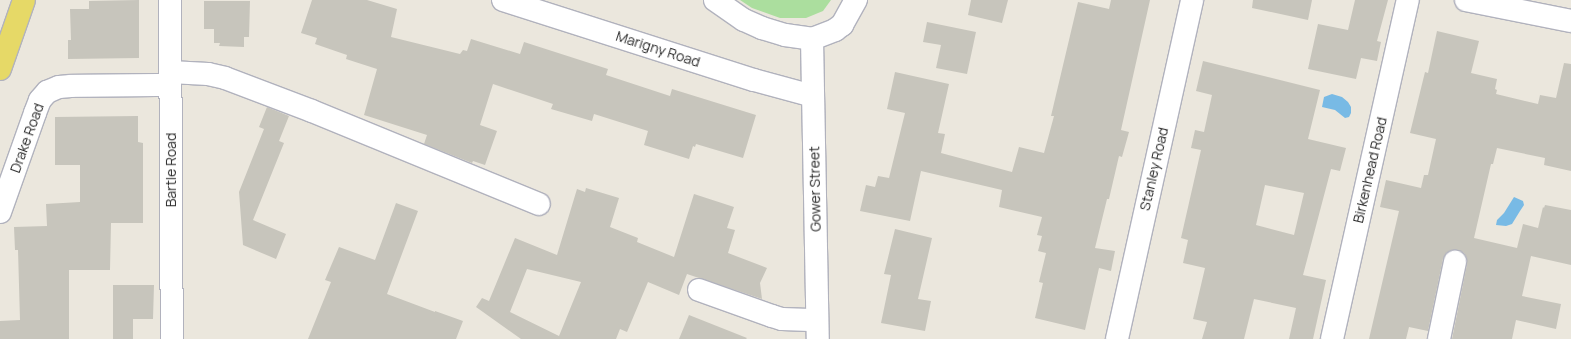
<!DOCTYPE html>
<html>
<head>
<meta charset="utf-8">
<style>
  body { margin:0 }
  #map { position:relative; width:1571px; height:339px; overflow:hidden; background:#ebe7dd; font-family:Manrope,sans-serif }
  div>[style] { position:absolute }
  .green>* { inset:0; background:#abde9e }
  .water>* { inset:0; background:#78bae5 }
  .building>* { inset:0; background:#c7c5bc }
  .roads { filter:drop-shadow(1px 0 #b1b2bd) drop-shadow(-1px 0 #b1b2bd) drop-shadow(0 1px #b1b2bd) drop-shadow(0 -1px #b1b2bd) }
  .minor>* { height:22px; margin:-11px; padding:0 11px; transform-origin:11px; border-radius:11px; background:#fff }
  .major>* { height:22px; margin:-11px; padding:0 11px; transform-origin:11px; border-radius:11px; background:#e6d967 }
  span { translate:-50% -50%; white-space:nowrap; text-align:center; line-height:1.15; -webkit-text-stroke:3px #fff; paint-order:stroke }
  .street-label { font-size:14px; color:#2a2a2a }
</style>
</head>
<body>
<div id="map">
  <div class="green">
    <i style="clip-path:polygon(740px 0,831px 0,823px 11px,806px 18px,780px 18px,752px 8px)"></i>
  </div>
  <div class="water">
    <i style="clip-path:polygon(1332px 94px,1342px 97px,1348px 102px,1351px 107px,1351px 113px,1349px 117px,1345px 118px,1335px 110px,1322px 107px,1324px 97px)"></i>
    <i style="clip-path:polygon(1514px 197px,1523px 201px,1524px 205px,1520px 211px,1512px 224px,1506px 226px,1496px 225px,1497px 220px,1504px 213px)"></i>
  </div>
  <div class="building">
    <i style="clip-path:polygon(139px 0,139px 58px,68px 59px,68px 40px,71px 40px,70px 9px,89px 9px,89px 1px)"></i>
    <i style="clip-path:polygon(312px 0,367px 0,397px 9px,391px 37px,460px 54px,463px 50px,467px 51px,471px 39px,520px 54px,524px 42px,608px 69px,606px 75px,670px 96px,672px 89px,756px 115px,743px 158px,696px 144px,695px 147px,693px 146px,689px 159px,644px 145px,648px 131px,594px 114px,592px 121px,551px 109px,553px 104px,493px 84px,480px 125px,497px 131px,485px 165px,473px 161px,472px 163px,424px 144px,427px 135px,364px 115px,377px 69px,346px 59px,347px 55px,315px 44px,317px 38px,301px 33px)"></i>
    <i style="clip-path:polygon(971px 0,1008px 0,1002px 23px,968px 15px)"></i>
    <i style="clip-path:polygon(1111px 0,1150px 0,1121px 130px,1129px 132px,1122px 157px,1119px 156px,1109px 199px,1107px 199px,1095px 248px,1115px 251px,1111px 271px,1099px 268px,1085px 330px,1035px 318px,1043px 283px,1039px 282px,1046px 253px,1038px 251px,1042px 236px,1037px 235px,1042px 217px,999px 207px,1002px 190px,921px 171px,910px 221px,860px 211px,866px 185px,875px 187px,878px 176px,889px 178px,905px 113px,887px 109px,895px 72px,949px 84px,938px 133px,945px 134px,941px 153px,1012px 172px,1019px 147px,1044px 153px,1054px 116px,1051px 116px,1078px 2px,1109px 9px)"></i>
    <i style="clip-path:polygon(1253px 0,1312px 0,1308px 20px,1252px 8px)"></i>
    <i style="clip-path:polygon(1355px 0,1388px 0,1377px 41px,1381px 42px,1377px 61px,1361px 58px,1356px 79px,1308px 69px,1318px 24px,1348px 30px)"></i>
    <i style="clip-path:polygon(204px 1px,250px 1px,249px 37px,244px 37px,244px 47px,219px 46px,220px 43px,214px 43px,214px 29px,204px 29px)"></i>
    <i style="clip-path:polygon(927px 22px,976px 32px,967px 74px,936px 68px,941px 45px,923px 42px)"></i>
    <i style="clip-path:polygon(1437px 31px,1479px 41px,1471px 73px,1497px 79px,1495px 89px,1497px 90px,1496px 94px,1538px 104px,1540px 95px,1556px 98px,1564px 63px,1571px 64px,1571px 171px,1544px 165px,1545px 158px,1497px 148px,1493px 164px,1491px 164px,1474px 238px,1517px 248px,1523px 224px,1538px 228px,1543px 207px,1544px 208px,1545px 205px,1571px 210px,1571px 265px,1531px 256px,1522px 296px,1561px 304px,1556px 329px,1516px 320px,1512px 339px,1452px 339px,1467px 264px,1467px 258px,1464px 253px,1457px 250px,1451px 250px,1446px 253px,1443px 259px,1428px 331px,1409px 327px,1406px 339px,1369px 339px,1399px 211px,1380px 207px,1386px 180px,1421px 188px,1424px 175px,1428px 175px,1436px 139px,1410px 133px,1425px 72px,1428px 73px)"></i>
    <i style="clip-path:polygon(evenodd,1203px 61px,1320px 90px,1308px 139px,1346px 148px,1340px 171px,1331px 169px,1303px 275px,1326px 280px,1313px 339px,1289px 339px,1296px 308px,1254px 299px,1244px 339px,1202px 339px,1207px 322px,1193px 319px,1205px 268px,1183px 263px,1188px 240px,1181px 238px,1201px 150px,1191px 148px,1195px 130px,1204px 132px,1212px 95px,1196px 91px,1203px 61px,1265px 185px,1304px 193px,1294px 235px,1256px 225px,1265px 185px)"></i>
    <i style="clip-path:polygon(267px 107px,289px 116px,279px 141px,284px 143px,253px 220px,286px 234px,276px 259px,243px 245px,239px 192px,264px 129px,259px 127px)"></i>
    <i style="clip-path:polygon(138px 116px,138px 142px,143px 143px,143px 223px,111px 223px,110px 270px,69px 270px,69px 339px,0 339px,0 321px,20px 320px,18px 250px,15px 250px,14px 227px,47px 226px,46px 204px,80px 202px,80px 165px,55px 165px,55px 117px)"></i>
    <i style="clip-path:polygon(evenodd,586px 188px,619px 198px,610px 227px,638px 238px,637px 242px,674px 257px,694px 194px,734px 207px,727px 228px,735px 230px,728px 253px,767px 268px,760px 283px,762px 299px,687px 274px,679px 295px,648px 282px,627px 332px,620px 329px,616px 339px,521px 339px,476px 307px,482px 298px,489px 301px,515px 238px,557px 255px,577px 189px,585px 192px,586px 188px,527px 269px,581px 282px,559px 336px,510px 312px,527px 269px)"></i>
    <i style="clip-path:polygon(396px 203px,418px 211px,387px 294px,435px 312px,435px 311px,463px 321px,456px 339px,308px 339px,331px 282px,325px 280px,339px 247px,375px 260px)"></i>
    <i style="clip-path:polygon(895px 229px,932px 238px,918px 299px,931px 301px,925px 331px,881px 323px,891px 275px,884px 274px)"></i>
    <i style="clip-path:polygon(113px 285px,154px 285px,153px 319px,133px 319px,133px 339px,113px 339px)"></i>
    <i style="clip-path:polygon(689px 315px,747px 338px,746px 339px,679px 339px)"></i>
  </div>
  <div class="roads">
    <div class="minor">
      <i style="left:170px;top:0;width:339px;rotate:89.7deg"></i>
      <i style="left:503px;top:0;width:263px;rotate:17.7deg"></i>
      <i style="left:754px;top:80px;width:61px;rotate:15.2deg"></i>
      <i style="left:715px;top:0;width:35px;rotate:35deg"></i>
      <i style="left:744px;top:20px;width:20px;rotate:24deg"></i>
      <i style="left:762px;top:28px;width:24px;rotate:17deg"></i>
      <i style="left:785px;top:35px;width:27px;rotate:8deg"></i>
      <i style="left:812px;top:39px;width:25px;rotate:-21deg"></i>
      <i style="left:835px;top:30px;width:9px;rotate:-36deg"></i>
      <i style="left:842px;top:25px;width:29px;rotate:-61deg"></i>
      <i style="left:1466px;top:0;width:107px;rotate:11.3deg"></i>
      <i style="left:812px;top:39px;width:300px;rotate:88.9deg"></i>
      <i style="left:170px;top:72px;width:38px;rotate:3deg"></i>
      <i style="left:208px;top:74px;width:17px;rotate:13deg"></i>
      <i style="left:225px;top:78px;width:93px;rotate:20.8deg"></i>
      <i style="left:312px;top:111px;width:245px;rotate:22.3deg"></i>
      <i style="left:0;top:212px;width:105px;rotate:-70.5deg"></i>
      <i style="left:35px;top:113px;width:14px;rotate:-69deg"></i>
      <i style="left:40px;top:100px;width:11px;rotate:-49deg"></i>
      <i style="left:47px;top:92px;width:13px;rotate:-23deg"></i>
      <i style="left:59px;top:87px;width:12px;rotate:-5deg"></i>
      <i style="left:71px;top:86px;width:99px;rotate:-0.6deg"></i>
      <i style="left:699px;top:290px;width:77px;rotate:19.6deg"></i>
      <i style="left:772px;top:316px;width:10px;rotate:17deg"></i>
      <i style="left:782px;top:319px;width:35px;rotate:2deg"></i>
      <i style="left:1117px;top:339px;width:347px;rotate:-77.5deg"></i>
      <i style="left:1332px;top:339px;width:347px;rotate:-77.4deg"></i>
      <i style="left:1439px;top:339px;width:79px;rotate:-78.3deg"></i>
    </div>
    <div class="major">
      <i style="left:0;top:69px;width:73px;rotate:-70.8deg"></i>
    </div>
  </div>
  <div class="street-label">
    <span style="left:658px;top:49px;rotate:18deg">Marigny Road</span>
    <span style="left:27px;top:138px;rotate:-70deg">Drake Road</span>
    <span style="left:1154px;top:169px;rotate:-77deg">Stanley Road</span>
    <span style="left:171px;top:170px;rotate:-90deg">Bartle Road</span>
    <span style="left:1370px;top:170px;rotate:-77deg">Birkenhead Road</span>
    <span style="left:815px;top:189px;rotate:-91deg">Gower Street</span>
  </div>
</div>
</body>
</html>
